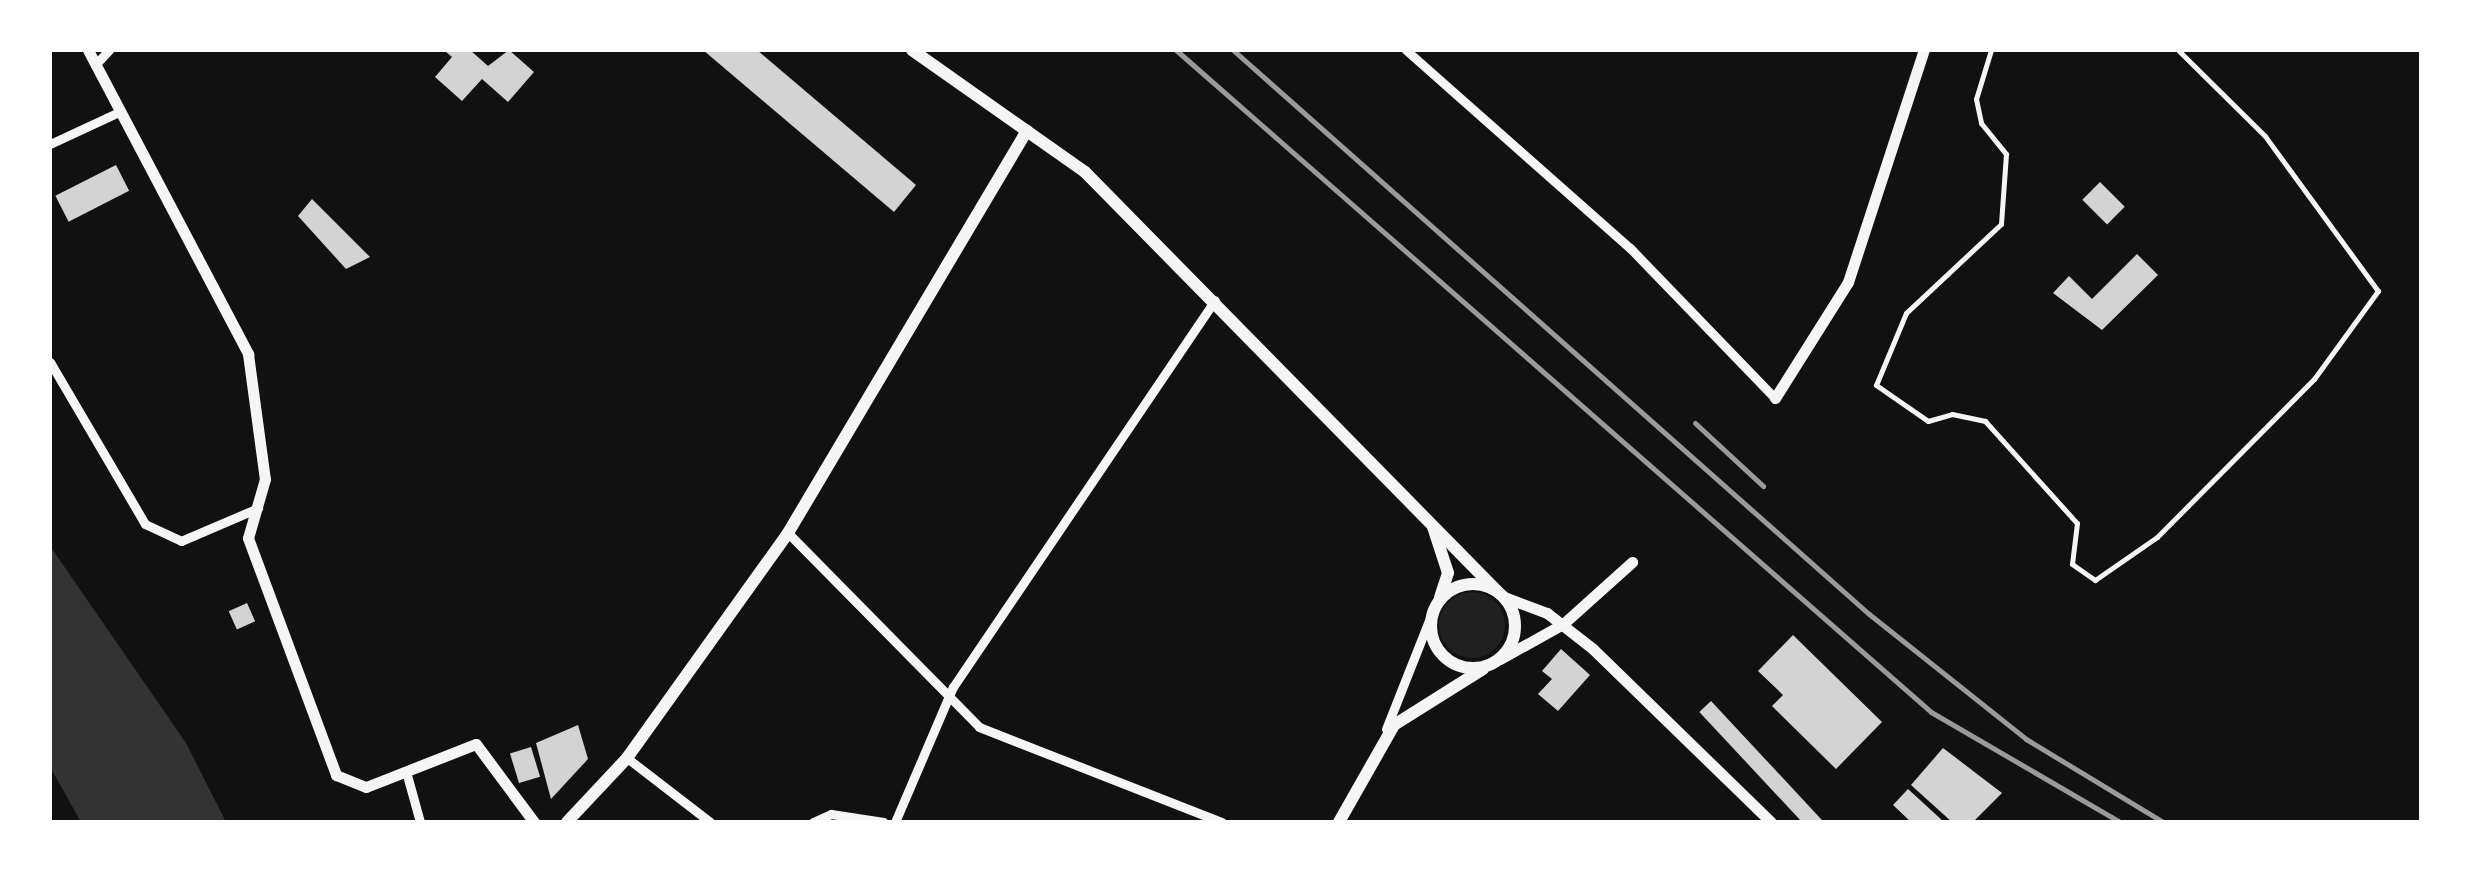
<!DOCTYPE html>
<html>
<head>
<meta charset="utf-8">
<style>
  body { margin:0 }
  #map { position:relative; width:2471px; height:872px; overflow:hidden; background:#111; font-family:"DejaVu Sans",sans-serif }
  div>[style] { position:absolute }
  .green>* { inset:0; background:#202020 }
  .round { border-radius:50% }
  .water>* { inset:0; background:#333 }
  .building>* { inset:0; background:#d3d3d3; transform-origin:0 0 }
  .service>* { height:5px; margin:-2.5px; padding:0 2.5px; transform-origin:2.5px; border-radius:2.5px; background:#f5f5f5 }
  .minor>* { height:9px; margin:-4.5px; padding:0 4.5px; transform-origin:4.5px; border-radius:4.5px; background:#f5f5f5 }
  .tertiary>* { height:11px; margin:-5.5px; padding:0 5.5px; transform-origin:5.5px; border-radius:5.5px; background:#f5f5f5 }
  .secondary>* { height:12px; margin:-6px; padding:0 6px; transform-origin:6px; border-radius:6px; background:#f5f5f5 }
  .secondary>.ring { margin:-6px; padding:0; box-sizing:content-box; background:none; border:12px solid #f5f5f5; border-radius:50% }
  .rail>* { height:5px; margin:-2.5px; padding:0 2.5px; transform-origin:2.5px; border-radius:2.5px; background:#9a9a9a }
  span { translate:-50% -50%; white-space:nowrap; text-align:center; line-height:1.15; -webkit-text-stroke:8px #fff; paint-order:stroke }
  .frame { position:absolute; inset:0; border:52px solid #fff; pointer-events:none }
</style>
</head>
<body>
<div id="map">
  <div class="green">
    <i class="round" style="left:1439px;top:592px;width:66px;height:66px"></i>
  </div>
  <div class="water">
    <i style="clip-path:polygon(50px 546px,186px 743px,226px 822px,81px 822px,50px 767px)"></i>
  </div>
  <div class="building">
    <i style="clip-path:polygon(444px 50px,470px 50px,488px 66px,509px 50px,534px 72px,508px 102px,482px 79px,462px 101px,435px 77px,452px 57px)"></i>
    <i style="clip-path:polygon(703px 50px,757px 50px,916px 185px,894px 212px)"></i>
    <i style="left:116px;top:165px;width:29px;height:68px;rotate:63deg"></i>
    <i style="left:2100px;top:182px;width:35px;height:25px;rotate:45deg"></i>
    <i style="clip-path:polygon(312px 199px,370px 257px,346px 269px,298px 216px)"></i>
    <i style="clip-path:polygon(2137px 254px,2158px 275px,2102px 330px,2053px 293px,2069px 276px,2092px 299px)"></i>
    <i style="left:247px;top:603px;width:20px;height:20px;rotate:66deg"></i>
    <i style="clip-path:polygon(1793px 635px,1882px 722px,1836px 769px,1772px 706px,1783px 695px,1758px 671px)"></i>
    <i style="clip-path:polygon(1561px 649px,1590px 675px,1558px 711px,1538px 694px,1552px 679px,1542px 671px)"></i>
    <i style="left:1711px;top:701px;width:166px;height:16px;rotate:47deg"></i>
    <i style="clip-path:polygon(578px 725px,588px 759px,551px 799px,536px 743px)"></i>
    <i style="left:531px;top:747px;width:31px;height:22px;rotate:73deg"></i>
    <i style="clip-path:polygon(1943px 748px,2002px 793px,1973px 822px,1952px 822px,1911px 785px)"></i>
    <i style="clip-path:polygon(1908px 789px,1944px 822px,1911px 822px,1893px 805px)"></i>
  </div>
  <div class="service">
    <i style="left:1991px;top:50px;width:51px;rotate:107deg"></i>
    <i style="left:1976px;top:99px;width:25px;rotate:78deg"></i>
    <i style="left:1981px;top:123px;width:40px;rotate:51deg"></i>
    <i style="left:2006px;top:154px;width:70px;rotate:94.1deg"></i>
    <i style="left:2001px;top:224px;width:130px;rotate:136.9deg"></i>
    <i style="left:1906px;top:313px;width:78px;rotate:112.6deg"></i>
    <i style="left:1876px;top:385px;width:63px;rotate:34.7deg"></i>
    <i style="left:1928px;top:421px;width:25px;rotate:-16deg"></i>
    <i style="left:1952px;top:414px;width:34px;rotate:12deg"></i>
    <i style="left:1985px;top:421px;width:137px;rotate:48deg"></i>
    <i style="left:2077px;top:523px;width:41px;rotate:97deg"></i>
    <i style="left:2072px;top:564px;width:28px;rotate:35deg"></i>
    <i style="left:2095px;top:580px;width:75px;rotate:-34.7deg"></i>
    <i style="left:2157px;top:537px;width:223px;rotate:-45.2deg"></i>
    <i style="left:2314px;top:379px;width:109px;rotate:-54deg"></i>
    <i style="left:2378px;top:291px;width:192px;rotate:-126.1deg"></i>
    <i style="left:2265px;top:136px;width:122px;rotate:-135.3deg"></i>
  </div>
  <div class="minor">
    <i style="left:1406px;top:50px;width:299px;rotate:41.5deg"></i>
    <i style="left:1630px;top:248px;width:209px;rotate:46deg"></i>
    <i style="left:95px;top:65px;width:21px;rotate:-47deg"></i>
    <i style="left:50px;top:144px;width:76px;rotate:-24.9deg"></i>
    <i style="left:50px;top:362px;width:188px;rotate:59.6deg"></i>
    <i style="left:145px;top:524px;width:40px;rotate:25deg"></i>
    <i style="left:181px;top:541px;width:84px;rotate:-23.2deg"></i>
    <i style="left:788px;top:533px;width:272px;rotate:45.4deg"></i>
    <i style="left:979px;top:727px;width:261px;rotate:21.4deg"></i>
    <i style="left:1386px;top:729px;width:125px;rotate:-68.4deg"></i>
    <i style="left:627px;top:758px;width:105px;rotate:37.6deg"></i>
    <i style="left:407px;top:775px;width:49px;rotate:74.5deg"></i>
    <i style="left:813px;top:822px;width:20px;rotate:-24deg"></i>
    <i style="left:831px;top:814px;width:53px;rotate:8.7deg"></i>
    <i style="left:895px;top:822px;width:147px;rotate:-66.8deg"></i>
    <i style="left:953px;top:687px;width:467px;rotate:-55.9deg"></i>
  </div>
  <div class="tertiary">
    <i style="left:88px;top:50px;width:344px;rotate:62.2deg"></i>
    <i style="left:248px;top:354px;width:126px;rotate:82.3deg"></i>
    <i style="left:265px;top:479px;width:61px;rotate:106.1deg"></i>
    <i style="left:248px;top:538px;width:253px;rotate:69.6deg"></i>
    <i style="left:336px;top:775px;width:32px;rotate:22deg"></i>
    <i style="left:366px;top:787px;width:118px;rotate:-21.4deg"></i>
    <i style="left:476px;top:744px;width:97px;rotate:53.4deg"></i>
    <i style="left:1775px;top:398px;width:137px;rotate:-57.8deg"></i>
    <i style="left:1848px;top:282px;width:244px;rotate:-71.9deg"></i>
    <i style="left:1504px;top:597px;width:46px;rotate:20.4deg"></i>
    <i style="left:1547px;top:613px;width:58px;rotate:38deg"></i>
    <i style="left:1593px;top:649px;width:248px;rotate:44.2deg"></i>
    <i style="left:1500px;top:659px;width:72px;rotate:-29.1deg"></i>
    <i style="left:1563px;top:624px;width:93px;rotate:-41.9deg"></i>
  </div>
  <div class="secondary">
    <i style="left:912px;top:50px;width:212px;rotate:35.2deg"></i>
    <i style="left:1085px;top:172px;width:588px;rotate:45.48deg"></i>
    <i style="left:1433px;top:527px;width:48px;rotate:71.9deg"></i>
    <i style="left:1448px;top:573px;width:26px;rotate:108deg"></i>
    <i class="ring" style="left:1431px;top:584px;width:72px;height:72px"></i>
    <i style="left:567px;top:822px;width:88px;rotate:-46.8deg"></i>
    <i style="left:627px;top:758px;width:277px;rotate:-54.4deg"></i>
    <i style="left:788px;top:533px;width:468px;rotate:-59.3deg"></i>
    <i style="left:1339px;top:822px;width:112px;rotate:-60.4deg"></i>
    <i style="left:1394px;top:725px;width:105px;rotate:-32.2deg"></i>
  </div>
  <div class="rail">
    <i style="left:1176px;top:50px;width:1004px;rotate:41.24deg"></i>
    <i style="left:1931px;top:712px;width:219px;rotate:30.2deg"></i>
    <i style="left:1233px;top:50px;width:850px;rotate:41.57deg"></i>
    <i style="left:1869px;top:614px;width:201px;rotate:38.5deg"></i>
    <i style="left:2026px;top:739px;width:160px;rotate:31.2deg"></i>
    <i style="left:1695px;top:423px;width:93px;rotate:42.8deg"></i>
  </div>
  <div class="frame"></div>
</div>
</body>
</html>
